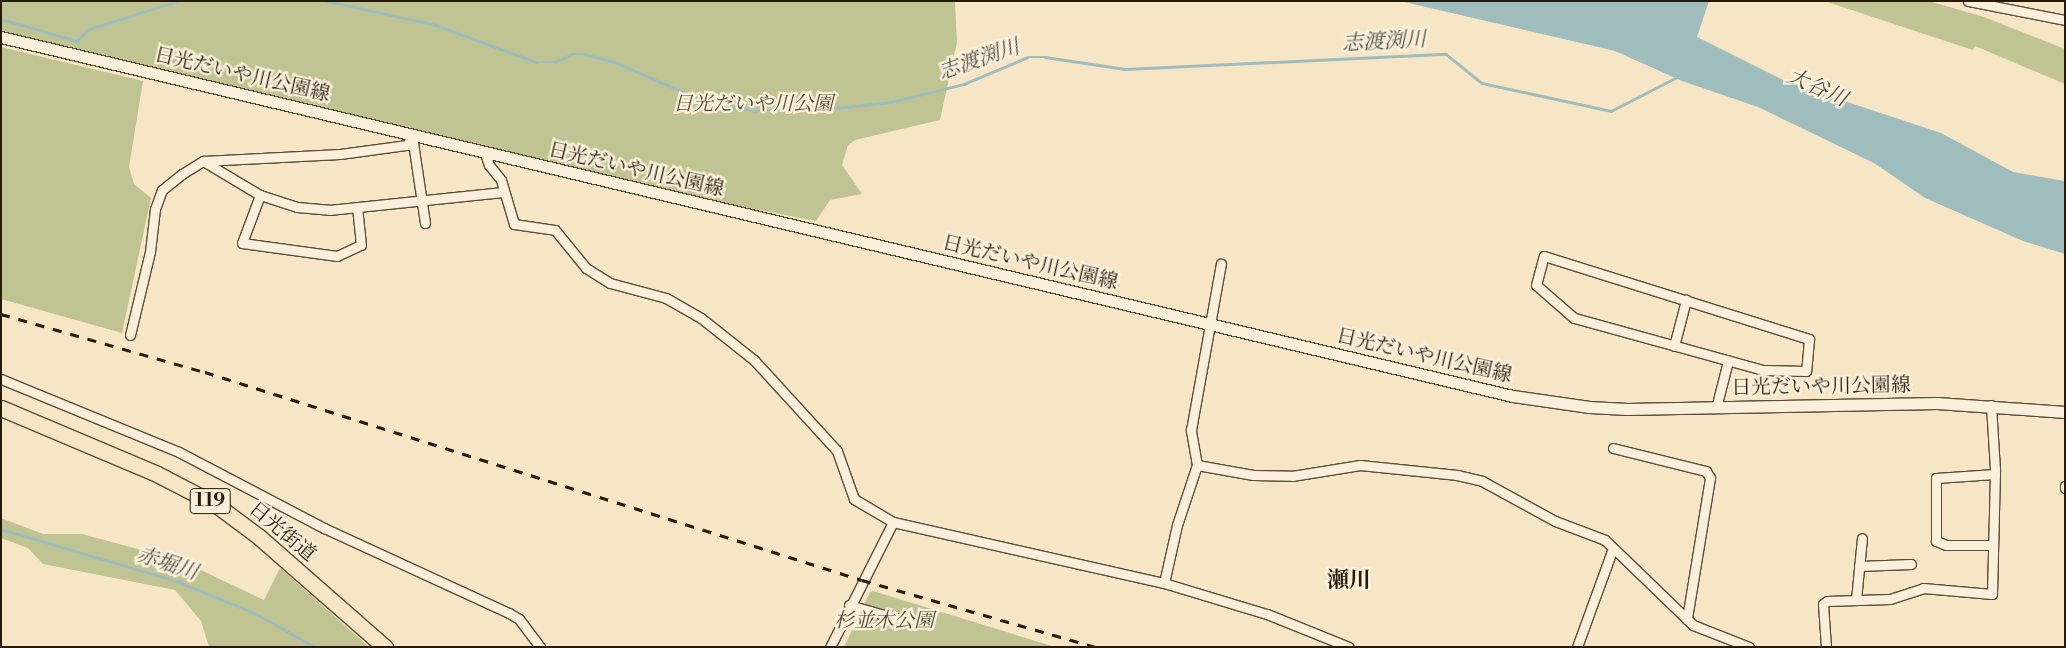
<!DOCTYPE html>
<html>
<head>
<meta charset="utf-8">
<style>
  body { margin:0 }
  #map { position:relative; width:2066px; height:648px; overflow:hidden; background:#f6e6c6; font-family:"Libre Bodoni","Noto Serif JP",serif }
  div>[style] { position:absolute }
  .green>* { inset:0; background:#c0c492 }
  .water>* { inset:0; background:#a0bdbe }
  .stream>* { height:2.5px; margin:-1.25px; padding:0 1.25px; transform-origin:1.25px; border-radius:1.25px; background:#a0bdbe }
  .roads { filter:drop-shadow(1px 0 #5b4d3a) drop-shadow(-1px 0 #5b4d3a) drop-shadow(0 1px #5b4d3a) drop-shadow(0 -1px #5b4d3a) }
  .street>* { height:9px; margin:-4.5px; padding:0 4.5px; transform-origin:4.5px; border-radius:4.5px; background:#f9efda }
  .secondary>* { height:11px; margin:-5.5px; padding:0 5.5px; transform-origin:5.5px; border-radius:5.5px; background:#f9efda }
  .highway>* { height:15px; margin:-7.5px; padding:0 7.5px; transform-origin:7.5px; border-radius:7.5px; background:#f6e6c6 }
  .rail>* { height:2.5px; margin-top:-1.25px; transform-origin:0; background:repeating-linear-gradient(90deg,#271a0b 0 9px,transparent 0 18px) }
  span { translate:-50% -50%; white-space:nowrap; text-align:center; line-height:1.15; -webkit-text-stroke:5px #f9efda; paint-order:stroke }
  .shield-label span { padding:1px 4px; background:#f9efda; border:1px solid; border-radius:4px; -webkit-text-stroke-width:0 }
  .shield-label { font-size:19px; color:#271a0b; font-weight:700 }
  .street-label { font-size:20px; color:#271a0b }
  .park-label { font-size:20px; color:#554d34; font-style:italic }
  .water-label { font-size:21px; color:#51534a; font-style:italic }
  .quarter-label { font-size:22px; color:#271a0b; font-weight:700 }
  .frame { position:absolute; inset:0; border:2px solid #271a0b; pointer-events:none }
</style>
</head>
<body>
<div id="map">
  <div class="green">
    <i style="clip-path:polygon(1px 1px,955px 1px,957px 42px,940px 120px,855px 140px,848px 145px,842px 165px,862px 194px,830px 200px,816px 221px,738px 206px,1px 31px)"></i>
    <i style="clip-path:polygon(1824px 1px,1929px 1px,1984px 17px,2065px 49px,2065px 84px,1975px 46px,1973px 50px)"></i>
    <i style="clip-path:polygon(1px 47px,143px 81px,129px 167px,134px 184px,151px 198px,122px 333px,1px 299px)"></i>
    <i style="clip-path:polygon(1px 518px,43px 534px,82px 534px,182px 561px,264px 600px,280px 568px,369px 647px,209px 647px,201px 621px,175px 590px,43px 564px,28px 548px,1px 538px)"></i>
    <i style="clip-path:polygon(873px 591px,1055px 647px,844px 647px,870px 592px)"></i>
  </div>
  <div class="water">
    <i style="clip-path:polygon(1400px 1px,1709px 1px,1697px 37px,1787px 82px,1941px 133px,2013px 172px,2065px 181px,2065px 254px,2023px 241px,1925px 198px,1874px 163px,1758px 107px,1682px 81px,1615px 51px)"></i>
  </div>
  <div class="stream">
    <i style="left:327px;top:1px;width:112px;rotate:12.4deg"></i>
    <i style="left:436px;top:25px;width:107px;rotate:20.3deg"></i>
    <i style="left:536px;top:62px;width:19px"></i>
    <i style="left:555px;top:62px;width:19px;rotate:-25deg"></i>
    <i style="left:572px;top:54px;width:12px"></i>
    <i style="left:584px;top:54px;width:34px;rotate:15deg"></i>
    <i style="left:617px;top:63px;width:97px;rotate:23.7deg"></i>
    <i style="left:706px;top:102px;width:50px;rotate:10.4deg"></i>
    <i style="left:755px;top:111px;width:55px"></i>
    <i style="left:810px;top:111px;width:81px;rotate:-6.4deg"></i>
    <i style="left:890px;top:102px;width:76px;rotate:-13.7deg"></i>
    <i style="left:964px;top:84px;width:69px;rotate:-22.9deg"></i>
    <i style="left:1028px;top:57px;width:17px"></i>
    <i style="left:1045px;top:57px;width:81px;rotate:8.5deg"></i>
    <i style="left:1125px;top:69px;width:321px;rotate:-2.7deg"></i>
    <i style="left:1446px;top:54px;width:46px;rotate:38.9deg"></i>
    <i style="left:1482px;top:83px;width:132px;rotate:12.2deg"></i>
    <i style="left:1611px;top:111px;width:76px;rotate:-27.2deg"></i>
    <i style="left:1px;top:19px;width:79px;rotate:16.1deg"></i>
    <i style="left:77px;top:41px;width:17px;rotate:-45deg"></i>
    <i style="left:89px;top:29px;width:93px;rotate:-17.5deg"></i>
    <i style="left:1px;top:529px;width:183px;rotate:16.5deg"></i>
    <i style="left:176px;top:581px;width:85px;rotate:22.1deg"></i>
    <i style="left:255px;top:613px;width:69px;rotate:29.5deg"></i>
  </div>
  <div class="roads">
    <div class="street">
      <i style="left:1968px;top:1px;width:99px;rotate:11.1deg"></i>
      <i style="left:412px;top:136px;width:88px;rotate:81.5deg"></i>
      <i style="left:485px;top:153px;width:13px;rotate:72deg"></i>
      <i style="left:489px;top:165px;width:19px;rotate:51deg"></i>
      <i style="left:501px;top:180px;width:46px;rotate:73.5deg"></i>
      <i style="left:514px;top:224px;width:41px;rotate:8.3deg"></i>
      <i style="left:555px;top:230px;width:49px;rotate:50.8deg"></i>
      <i style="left:586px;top:268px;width:28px;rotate:32deg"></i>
      <i style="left:610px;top:283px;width:58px;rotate:15deg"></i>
      <i style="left:666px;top:298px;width:40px;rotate:29.7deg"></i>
      <i style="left:701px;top:318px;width:68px;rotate:38.4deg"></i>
      <i style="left:754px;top:360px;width:123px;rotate:47.6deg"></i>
      <i style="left:837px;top:451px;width:51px;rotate:70.5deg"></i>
      <i style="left:854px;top:499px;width:45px;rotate:30.5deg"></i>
      <i style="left:893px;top:522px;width:140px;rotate:116.7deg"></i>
      <i style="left:203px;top:161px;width:66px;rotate:30.8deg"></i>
      <i style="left:260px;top:195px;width:39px;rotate:18deg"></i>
      <i style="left:297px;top:207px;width:32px;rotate:5deg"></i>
      <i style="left:329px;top:210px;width:175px;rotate:-5.9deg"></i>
      <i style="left:260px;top:195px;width:51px;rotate:110.6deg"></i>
      <i style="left:242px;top:243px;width:96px;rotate:7.8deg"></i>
      <i style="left:337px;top:256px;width:26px;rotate:-25deg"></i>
      <i style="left:361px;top:245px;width:38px;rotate:-96deg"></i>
      <i style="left:1544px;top:256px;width:278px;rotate:17.4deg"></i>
      <i style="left:1809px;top:339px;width:32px;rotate:95deg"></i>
      <i style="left:1806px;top:371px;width:43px;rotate:-178.7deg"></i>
      <i style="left:1763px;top:370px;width:196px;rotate:-164.6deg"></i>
      <i style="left:1574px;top:318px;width:50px;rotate:-139deg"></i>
      <i style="left:1536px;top:285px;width:30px;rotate:-75deg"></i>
      <i style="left:130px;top:335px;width:85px;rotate:-76.5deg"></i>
      <i style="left:150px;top:252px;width:43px;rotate:-83.4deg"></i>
      <i style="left:155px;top:209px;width:20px;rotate:-70deg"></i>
      <i style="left:162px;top:190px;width:26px;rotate:-39deg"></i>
      <i style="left:182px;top:174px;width:25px;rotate:-32deg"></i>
      <i style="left:203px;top:161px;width:137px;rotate:-2.9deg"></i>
      <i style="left:340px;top:154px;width:68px;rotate:-7.7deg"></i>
      <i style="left:407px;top:145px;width:11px;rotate:-63deg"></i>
      <i style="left:1674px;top:346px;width:48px;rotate:-75.4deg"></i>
      <i style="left:1px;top:379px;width:192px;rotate:22.3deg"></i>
      <i style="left:179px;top:452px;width:164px;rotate:27.7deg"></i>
      <i style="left:324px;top:528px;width:204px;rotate:24.7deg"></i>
      <i style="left:509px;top:613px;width:12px;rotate:31deg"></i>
      <i style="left:519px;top:619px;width:35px;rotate:53deg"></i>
      <i style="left:1716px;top:408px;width:49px;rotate:-75.7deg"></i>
      <i style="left:1613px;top:448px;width:96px;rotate:13.9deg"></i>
      <i style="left:1706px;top:471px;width:8px;rotate:60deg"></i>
      <i style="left:1710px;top:478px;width:143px;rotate:99.3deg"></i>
      <i style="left:1197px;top:465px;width:57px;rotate:10.1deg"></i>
      <i style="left:1253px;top:475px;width:39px;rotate:1deg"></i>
      <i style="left:1292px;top:476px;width:69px;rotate:-9.2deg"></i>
      <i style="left:1360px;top:465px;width:98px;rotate:5.9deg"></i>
      <i style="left:1457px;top:475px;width:26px;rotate:13deg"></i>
      <i style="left:1482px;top:481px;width:83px;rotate:28.7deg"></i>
      <i style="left:1555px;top:521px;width:53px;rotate:20.8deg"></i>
      <i style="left:1605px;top:540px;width:122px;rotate:44deg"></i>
      <i style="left:1693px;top:625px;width:60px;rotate:21.4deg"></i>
      <i style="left:2065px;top:486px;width:2px;rotate:90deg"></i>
      <i style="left:893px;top:522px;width:278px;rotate:12.7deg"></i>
      <i style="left:1164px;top:583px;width:108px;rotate:16.8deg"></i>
      <i style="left:1267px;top:614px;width:88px;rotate:21.9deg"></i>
      <i style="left:1993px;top:545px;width:47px;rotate:180deg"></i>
      <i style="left:1946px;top:545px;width:11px;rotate:-158deg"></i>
      <i style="left:1936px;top:541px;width:63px;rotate:-90deg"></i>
      <i style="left:1936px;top:478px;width:59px;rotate:-3.9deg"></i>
      <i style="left:1859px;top:566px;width:52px;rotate:-2.2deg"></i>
      <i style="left:1164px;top:583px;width:59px;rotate:-77.4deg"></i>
      <i style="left:1177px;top:525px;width:63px;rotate:-71.6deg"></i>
      <i style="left:1197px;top:465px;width:36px;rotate:-100deg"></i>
      <i style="left:1191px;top:430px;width:169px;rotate:-79.8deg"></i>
      <i style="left:1856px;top:600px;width:62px;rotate:-84.5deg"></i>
      <i style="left:849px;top:605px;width:70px;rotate:15.8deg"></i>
      <i style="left:1577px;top:647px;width:105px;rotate:-70deg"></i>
      <i style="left:1826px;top:647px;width:43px;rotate:-94deg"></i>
      <i style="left:1823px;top:604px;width:5px;rotate:-37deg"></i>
      <i style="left:1827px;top:601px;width:63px;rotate:-1.8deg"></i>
      <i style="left:1890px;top:599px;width:35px;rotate:-18deg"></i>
      <i style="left:1923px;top:588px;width:69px;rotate:5deg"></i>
      <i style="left:1992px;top:594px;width:125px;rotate:-88.6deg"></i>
      <i style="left:1995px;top:469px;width:64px;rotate:-93.6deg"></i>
    </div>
    <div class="secondary">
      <i style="left:1px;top:37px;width:1554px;rotate:13.36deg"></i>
      <i style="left:1513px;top:396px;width:77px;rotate:8.2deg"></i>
      <i style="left:1589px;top:407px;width:38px;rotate:3deg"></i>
      <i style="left:1627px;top:409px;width:310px;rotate:-1.1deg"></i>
      <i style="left:1937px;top:403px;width:128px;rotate:4deg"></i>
    </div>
    <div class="highway">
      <i style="left:1px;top:408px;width:169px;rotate:22.9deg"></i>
      <i style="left:157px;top:474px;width:65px;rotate:27.3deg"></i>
      <i style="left:215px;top:504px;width:54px;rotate:36.7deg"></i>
      <i style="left:258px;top:536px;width:169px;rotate:41.2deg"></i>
    </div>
  </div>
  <div class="rail">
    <i style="left:1px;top:314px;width:212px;rotate:15.9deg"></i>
    <i style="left:205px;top:372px;width:689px;rotate:17.57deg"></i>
    <i style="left:862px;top:580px;width:243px;rotate:16deg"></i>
  </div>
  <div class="shield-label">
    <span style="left:210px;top:501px">119</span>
  </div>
  <div class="street-label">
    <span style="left:242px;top:75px;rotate:13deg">日光だいや川公園線</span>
    <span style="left:636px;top:170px;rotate:13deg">日光だいや川公園線</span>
    <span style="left:1030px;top:263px;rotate:13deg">日光だいや川公園線</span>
    <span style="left:1424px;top:356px;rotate:13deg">日光だいや川公園線</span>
    <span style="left:1821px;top:387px;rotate:-1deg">日光だいや川公園線</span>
    <span style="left:282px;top:532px;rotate:40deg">日光街道</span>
  </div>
  <div class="park-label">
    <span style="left:753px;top:104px">日光だいや川公園</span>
    <span style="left:884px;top:621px">杉並木公園</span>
  </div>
  <div class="water-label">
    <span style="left:1384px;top:42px;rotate:-3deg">志渡渕川</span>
    <span style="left:979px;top:60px;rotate:-19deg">志渡渕川</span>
    <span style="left:1817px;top:88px;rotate:24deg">大谷川</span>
    <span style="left:167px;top:564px;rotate:18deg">赤堀川</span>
  </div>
  <div class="quarter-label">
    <span style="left:1349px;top:581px">瀬川</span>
  </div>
  <div class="frame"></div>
</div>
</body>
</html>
